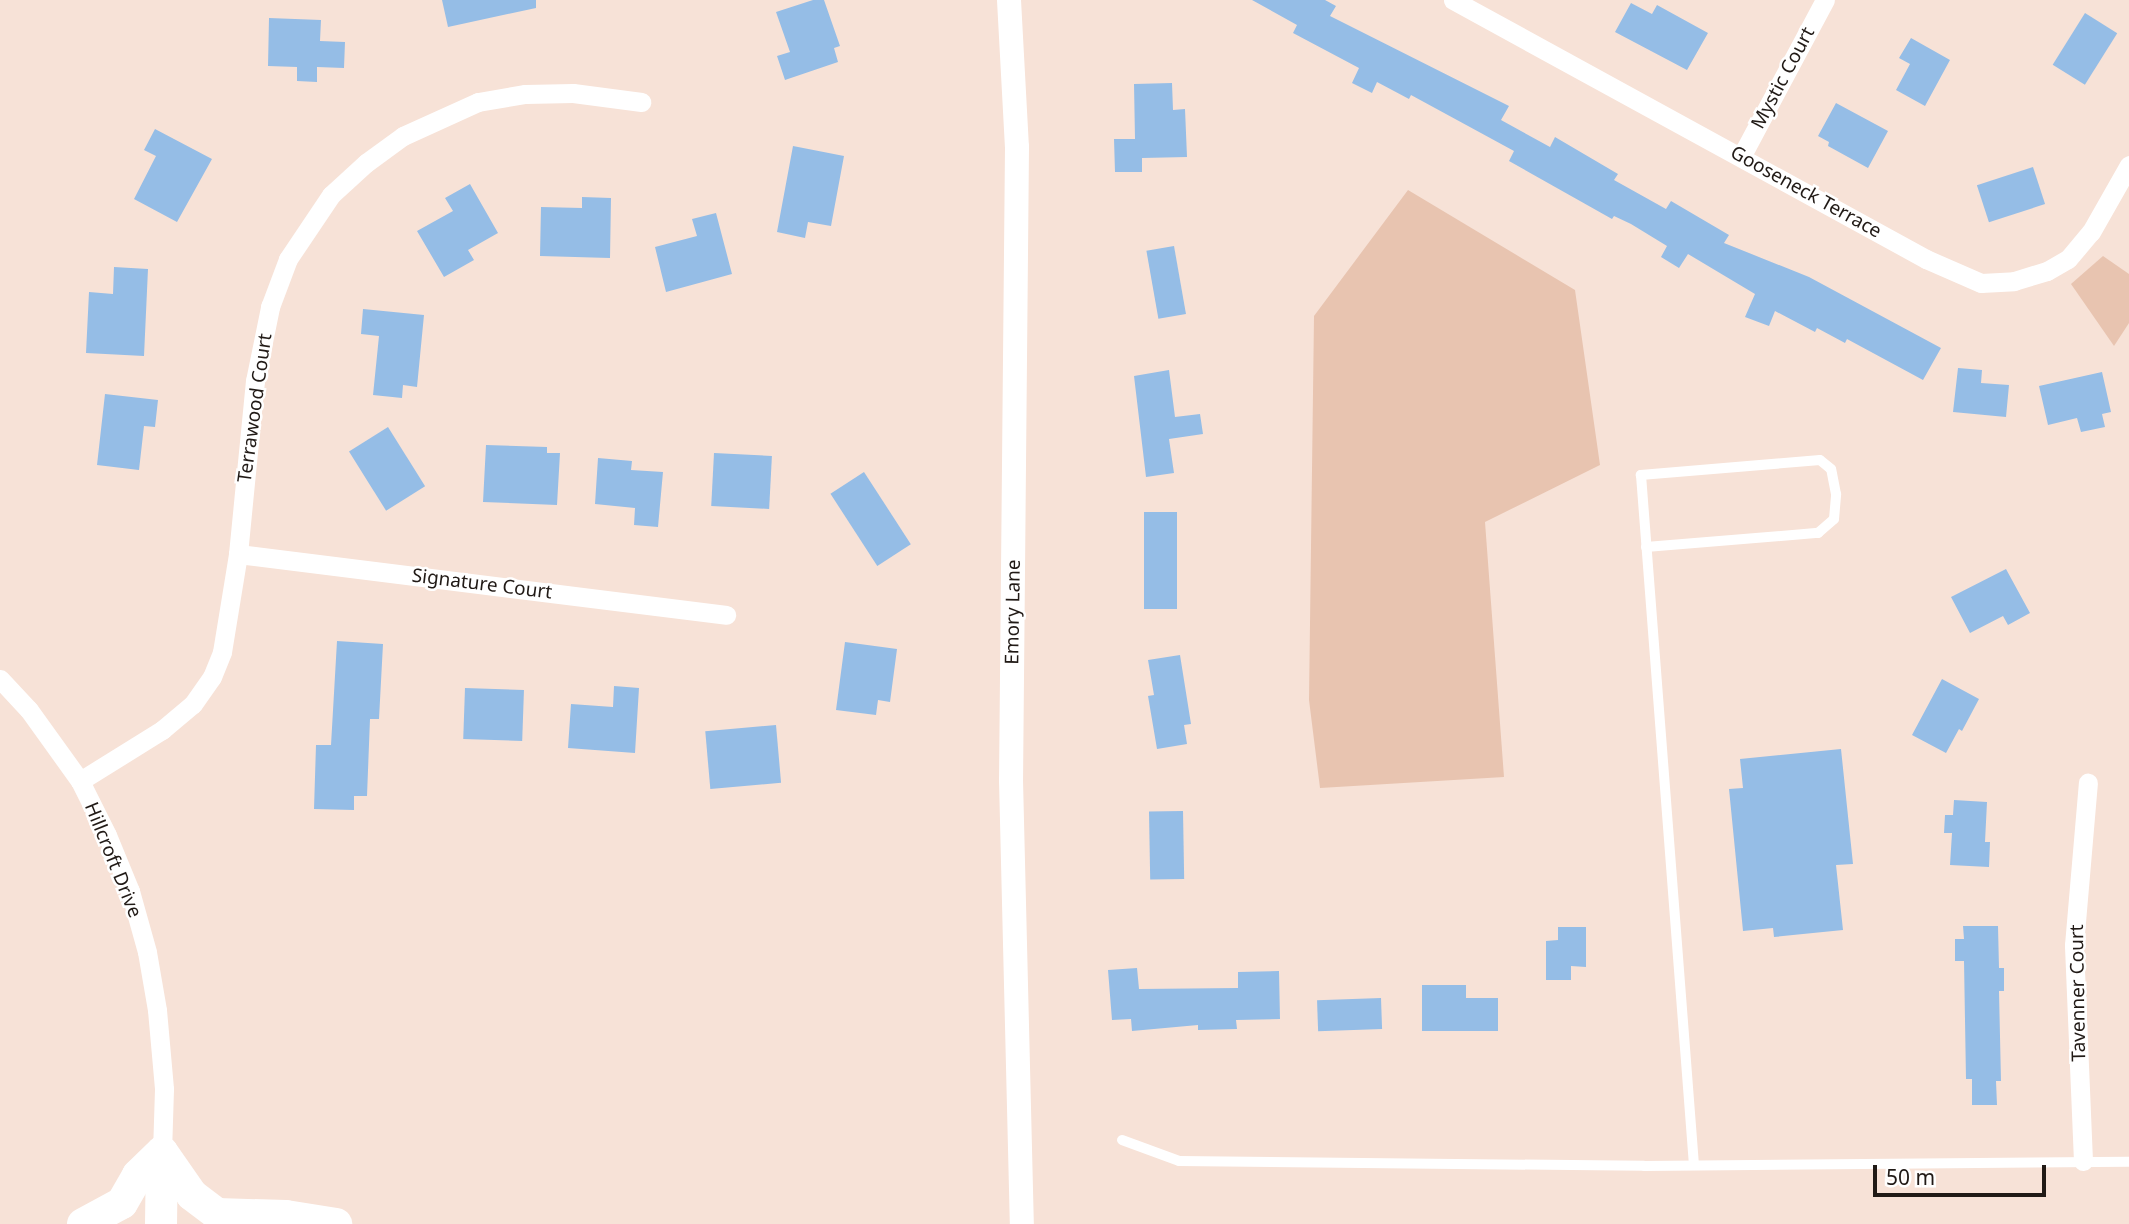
<!DOCTYPE html>
<html>
<head>
<meta charset="utf-8">
<style>
  body { margin:0 }
  #map { position:relative; width:2129px; height:1224px; overflow:hidden; background:#f7e2d7; font-family:"Noto Sans",sans-serif }
  div>[style] { position:absolute }
  .green>* { inset:0; background:#e8c4b0 }
  .building>* { inset:0; background:#95bde6; transform-origin:0 0 }
  .service>* { height:10px; margin:-5px; padding:0 5px; transform-origin:5px; border-radius:5px; background:#fff }
  .minor>* { height:19px; margin:-9.5px; padding:0 9.5px; transform-origin:9.5px; border-radius:9.5px; background:#fff }
  .tertiary>* { height:24px; margin:-12px; padding:0 12px; transform-origin:12px; border-radius:12px; background:#fff }
  .primary>* { height:32px; margin:-16px; padding:0 16px; transform-origin:16px; border-radius:16px; background:#fff }
  span { translate:-50% -50%; white-space:nowrap; text-align:center; line-height:1.15; -webkit-text-stroke:5px #fff; paint-order:stroke }
  .street-label { font-size:19px; color:#211a16 }
  .scale { position:absolute; left:1873px; top:1165px; width:173px; height:32px; box-sizing:border-box; border:4px solid #211a16; border-top:0; padding-left:9px; font-size:21px; line-height:24px; white-space:nowrap; color:#211a16; -webkit-text-stroke:5px #fff; paint-order:stroke }
</style>
</head>
<body>
<div id="map">
  <div class="green">
    <i style="clip-path:polygon(1408px 190px,1575px 290px,1600px 465px,1485px 522px,1504px 777px,1320px 788px,1309px 700px,1314px 316px)"></i>
    <i style="clip-path:polygon(2103px 256px,2129px 274px,2129px 323px,2114px 346px,2071px 284px)"></i>
  </div>
  <div class="building">
    <i style="clip-path:polygon(442px 0,536px 0,536px 8px,448px 27px)"></i>
    <i style="clip-path:polygon(813px 0,824px 0,840px 46px,834px 48px,838px 62px,785px 80px,777px 56px,790px 52px,776px 12px)"></i>
    <i style="clip-path:polygon(1252px 0,1325px 0,1336px 6px,1330px 16px,1509px 106px,1501px 120px,1550px 147px,1555px 137px,1618px 174px,1614px 180px,1666px 209px,1671px 201px,1729px 235px,1724px 243px,1809px 277px,1941px 348px,1923px 380px,1847px 339px,1845px 343px,1817px 328px,1815px 332px,1775px 311px,1769px 326px,1745px 317px,1755px 294px,1688px 254px,1679px 268px,1661px 257px,1667px 246px,1631px 224px,1614px 216px,1612px 219px,1509px 161px,1514px 151px,1411px 95px,1409px 99px,1377px 82px,1372px 93px,1352px 83px,1359px 68px,1293px 33px,1297px 25px)"></i>
    <i style="clip-path:polygon(1631px 3px,1652px 14px,1657px 5px,1708px 33px,1687px 70px,1615px 32px)"></i>
    <i style="left:2085px;top:13px;width:38px;height:61px;rotate:32deg"></i>
    <i style="clip-path:polygon(269px 18px,321px 20px,320px 41px,345px 42px,344px 68px,317px 67px,317px 82px,297px 81px,297px 67px,268px 66px)"></i>
    <i style="clip-path:polygon(1911px 38px,1950px 60px,1925px 106px,1896px 90px,1910px 64px,1899px 58px)"></i>
    <i style="clip-path:polygon(1172px 83px,1173px 110px,1185px 109px,1187px 157px,1142px 158px,1142px 172px,1115px 172px,1114px 139px,1135px 139px,1134px 84px)"></i>
    <i style="clip-path:polygon(1836px 103px,1888px 131px,1868px 168px,1828px 146px,1829px 142px,1818px 136px)"></i>
    <i style="clip-path:polygon(155px 129px,212px 159px,177px 222px,134px 199px,156px 156px,144px 150px)"></i>
    <i style="clip-path:polygon(793px 146px,844px 156px,831px 226px,808px 222px,805px 238px,777px 232px)"></i>
    <i style="left:2033px;top:167px;width:39px;height:59px;rotate:72deg"></i>
    <i style="clip-path:polygon(470px 184px,498px 233px,468px 250px,474px 260px,444px 277px,417px 231px,453px 211px,445px 198px)"></i>
    <i style="clip-path:polygon(582px 197px,611px 198px,610px 258px,540px 256px,541px 207px,582px 208px)"></i>
    <i style="clip-path:polygon(716px 213px,732px 274px,666px 292px,655px 247px,697px 236px,692px 219px)"></i>
    <i style="left:1174px;top:246px;width:69px;height:28px;rotate:80deg"></i>
    <i style="clip-path:polygon(114px 267px,148px 269px,144px 356px,86px 353px,89px 292px,113px 294px)"></i>
    <i style="clip-path:polygon(363px 309px,424px 315px,417px 387px,403px 385px,402px 398px,373px 395px,379px 336px,361px 334px)"></i>
    <i style="clip-path:polygon(1958px 368px,1982px 370px,1981px 383px,2009px 385px,2006px 417px,1953px 412px)"></i>
    <i style="clip-path:polygon(1169px 370px,1175px 417px,1200px 414px,1203px 434px,1169px 439px,1174px 473px,1146px 477px,1134px 376px)"></i>
    <i style="clip-path:polygon(2102px 372px,2111px 412px,2102px 414px,2105px 427px,2081px 432px,2077px 418px,2048px 425px,2039px 386px)"></i>
    <i style="clip-path:polygon(105px 394px,158px 400px,155px 427px,144px 426px,139px 470px,97px 465px)"></i>
    <i style="left:388px;top:427px;width:70px;height:46px;rotate:58deg"></i>
    <i style="clip-path:polygon(486px 445px,547px 447px,547px 453px,560px 453px,557px 505px,483px 502px)"></i>
    <i style="left:714px;top:453px;width:58px;height:53px;rotate:3deg"></i>
    <i style="clip-path:polygon(598px 458px,632px 461px,631px 470px,663px 472px,658px 527px,634px 525px,635px 508px,595px 504px)"></i>
    <i style="left:864px;top:472px;width:86px;height:40px;rotate:57deg"></i>
    <i style="left:1144px;top:512px;width:33px;height:97px"></i>
    <i style="clip-path:polygon(2006px 569px,2030px 613px,2008px 625px,2003px 616px,1970px 633px,1951px 597px)"></i>
    <i style="clip-path:polygon(337px 641px,383px 644px,379px 719px,370px 719px,367px 796px,354px 796px,354px 810px,314px 809px,316px 745px,331px 745px)"></i>
    <i style="clip-path:polygon(845px 642px,897px 649px,890px 702px,878px 700px,876px 715px,836px 710px)"></i>
    <i style="clip-path:polygon(1180px 655px,1191px 724px,1184px 725px,1187px 744px,1157px 749px,1148px 696px,1154px 695px,1148px 660px)"></i>
    <i style="clip-path:polygon(1942px 679px,1979px 699px,1962px 731px,1959px 729px,1946px 753px,1912px 735px)"></i>
    <i style="clip-path:polygon(614px 686px,639px 688px,635px 753px,568px 748px,571px 704px,613px 707px)"></i>
    <i style="left:465px;top:688px;width:59px;height:51px;rotate:2deg"></i>
    <i style="left:776px;top:725px;width:58px;height:71px;rotate:85deg"></i>
    <i style="clip-path:polygon(1841px 749px,1853px 864px,1836px 865px,1843px 930px,1774px 937px,1773px 928px,1743px 931px,1729px 789px,1743px 788px,1740px 759px)"></i>
    <i style="clip-path:polygon(1954px 800px,1987px 802px,1985px 842px,1990px 842px,1989px 867px,1950px 865px,1952px 833px,1944px 833px,1945px 815px,1953px 815px)"></i>
    <i style="left:1183px;top:811px;width:68px;height:34px;rotate:89deg"></i>
    <i style="clip-path:polygon(1963px 926px,1998px 926px,1999px 968px,2004px 968px,2004px 991px,1999px 991px,2001px 1081px,1996px 1081px,1997px 1105px,1972px 1105px,1972px 1079px,1966px 1079px,1964px 961px,1955px 961px,1955px 939px,1964px 939px)"></i>
    <i style="clip-path:polygon(1558px 927px,1586px 927px,1586px 967px,1571px 966px,1571px 980px,1546px 980px,1546px 941px,1558px 940px)"></i>
    <i style="clip-path:polygon(1137px 968px,1139px 989px,1238px 988px,1238px 972px,1279px 971px,1280px 1019px,1236px 1020px,1237px 1029px,1198px 1030px,1198px 1025px,1132px 1031px,1131px 1019px,1112px 1020px,1108px 970px)"></i>
    <i style="clip-path:polygon(1422px 985px,1466px 985px,1466px 998px,1498px 998px,1498px 1031px,1422px 1031px)"></i>
    <i style="left:1381px;top:998px;width:31px;height:64px;rotate:88deg"></i>
  </div>
  <div class="service">
    <i style="left:1646px;top:547px;width:173px;rotate:-4.7deg"></i>
    <i style="left:1818px;top:533px;width:21px;rotate:-41deg"></i>
    <i style="left:1834px;top:519px;width:25px;rotate:-85deg"></i>
    <i style="left:1836px;top:494px;width:25px;rotate:-101deg"></i>
    <i style="left:1831px;top:469px;width:14px;rotate:-141deg"></i>
    <i style="left:1820px;top:460px;width:180px;rotate:175.2deg"></i>
    <i style="left:1641px;top:475px;width:692px;rotate:85.61deg"></i>
    <i style="left:1122px;top:1140px;width:61px;rotate:20.2deg"></i>
    <i style="left:1179px;top:1161px;width:465px;rotate:0.6deg"></i>
    <i style="left:1644px;top:1166px;width:485px;rotate:-0.5deg"></i>
  </div>
  <div class="minor">
    <i style="left:1453px;top:0;width:539px;rotate:28.7deg"></i>
    <i style="left:1926px;top:259px;width:60px;rotate:23.6deg"></i>
    <i style="left:1981px;top:283px;width:33px;rotate:-3deg"></i>
    <i style="left:2014px;top:281px;width:34px;rotate:-17deg"></i>
    <i style="left:2047px;top:271px;width:24px;rotate:-30deg"></i>
    <i style="left:2068px;top:259px;width:35px;rotate:-50deg"></i>
    <i style="left:2091px;top:232px;width:77px;rotate:-60.4deg"></i>
    <i style="left:1741px;top:157px;width:178px;rotate:-61.9deg"></i>
    <i style="left:238px;top:554px;width:492px;rotate:7.1deg"></i>
    <i style="left:0;top:679px;width:42px;rotate:46.9deg"></i>
    <i style="left:29px;top:710px;width:87px;rotate:54.3deg"></i>
    <i style="left:80px;top:781px;width:60px;rotate:63.4deg"></i>
    <i style="left:107px;top:835px;width:61px;rotate:67.7deg"></i>
    <i style="left:130px;top:891px;width:63px;rotate:74.4deg"></i>
    <i style="left:147px;top:952px;width:59px;rotate:80.2deg"></i>
    <i style="left:157px;top:1010px;width:79px;rotate:84.9deg"></i>
    <i style="left:164px;top:1089px;width:63px;rotate:91.8deg"></i>
    <i style="left:80px;top:781px;width:97px;rotate:-31.9deg"></i>
    <i style="left:162px;top:730px;width:40px;rotate:-40deg"></i>
    <i style="left:193px;top:704px;width:33px;rotate:-55deg"></i>
    <i style="left:212px;top:677px;width:27px;rotate:-68deg"></i>
    <i style="left:222px;top:652px;width:99px;rotate:-80.7deg"></i>
    <i style="left:238px;top:554px;width:174px;rotate:-84.4deg"></i>
    <i style="left:255px;top:381px;width:76px;rotate:-78.5deg"></i>
    <i style="left:270px;top:307px;width:51px;rotate:-69.4deg"></i>
    <i style="left:288px;top:259px;width:77px;rotate:-56.1deg"></i>
    <i style="left:331px;top:195px;width:47px;rotate:-42.4deg"></i>
    <i style="left:366px;top:163px;width:46px;rotate:-36.1deg"></i>
    <i style="left:403px;top:136px;width:82px;rotate:-24.4deg"></i>
    <i style="left:478px;top:102px;width:48px;rotate:-9.7deg"></i>
    <i style="left:525px;top:94px;width:48px;rotate:-1.2deg"></i>
    <i style="left:573px;top:93px;width:69px;rotate:7.5deg"></i>
    <i style="left:2083px;top:1161px;width:216px;rotate:-92.4deg"></i>
    <i style="left:2074px;top:945px;width:163px;rotate:-85.1deg"></i>
  </div>
  <div class="tertiary">
    <i style="left:1009px;top:0;width:147px;rotate:86.9deg"></i>
    <i style="left:1017px;top:147px;width:633px;rotate:90.54deg"></i>
    <i style="left:1011px;top:780px;width:444px;rotate:88.6deg"></i>
  </div>
  <div class="primary">
    <i style="left:162px;top:1152px;width:52px;rotate:55.1deg"></i>
    <i style="left:192px;top:1195px;width:31px;rotate:37deg"></i>
    <i style="left:217px;top:1214px;width:69px;rotate:1.7deg"></i>
    <i style="left:286px;top:1216px;width:51px;rotate:9.1deg"></i>
    <i style="left:83px;top:1224px;width:44px;rotate:-28.3deg"></i>
    <i style="left:122px;top:1203px;width:32px;rotate:-60deg"></i>
    <i style="left:138px;top:1175px;width:33px;rotate:-44deg"></i>
    <i style="left:161px;top:1224px;width:72px;rotate:-89.2deg"></i>
  </div>
  <div class="street-label">
    <span style="left:1783px;top:78px;rotate:-62deg">Mystic Court</span>
    <span style="left:1806px;top:192px;rotate:29deg">Gooseneck Terrace</span>
    <span style="left:255px;top:408px;rotate:-82deg">Terrawood Court</span>
    <span style="left:482px;top:584px;rotate:7deg">Signature Court</span>
    <span style="left:1013px;top:612px;rotate:-89deg">Emory Lane</span>
    <span style="left:113px;top:860px;rotate:68deg">Hillcroft Drive</span>
    <span style="left:2078px;top:993px;rotate:-91deg">Tavenner Court</span>
  </div>
  <div class="scale">50 m</div>
</div>
</body>
</html>
